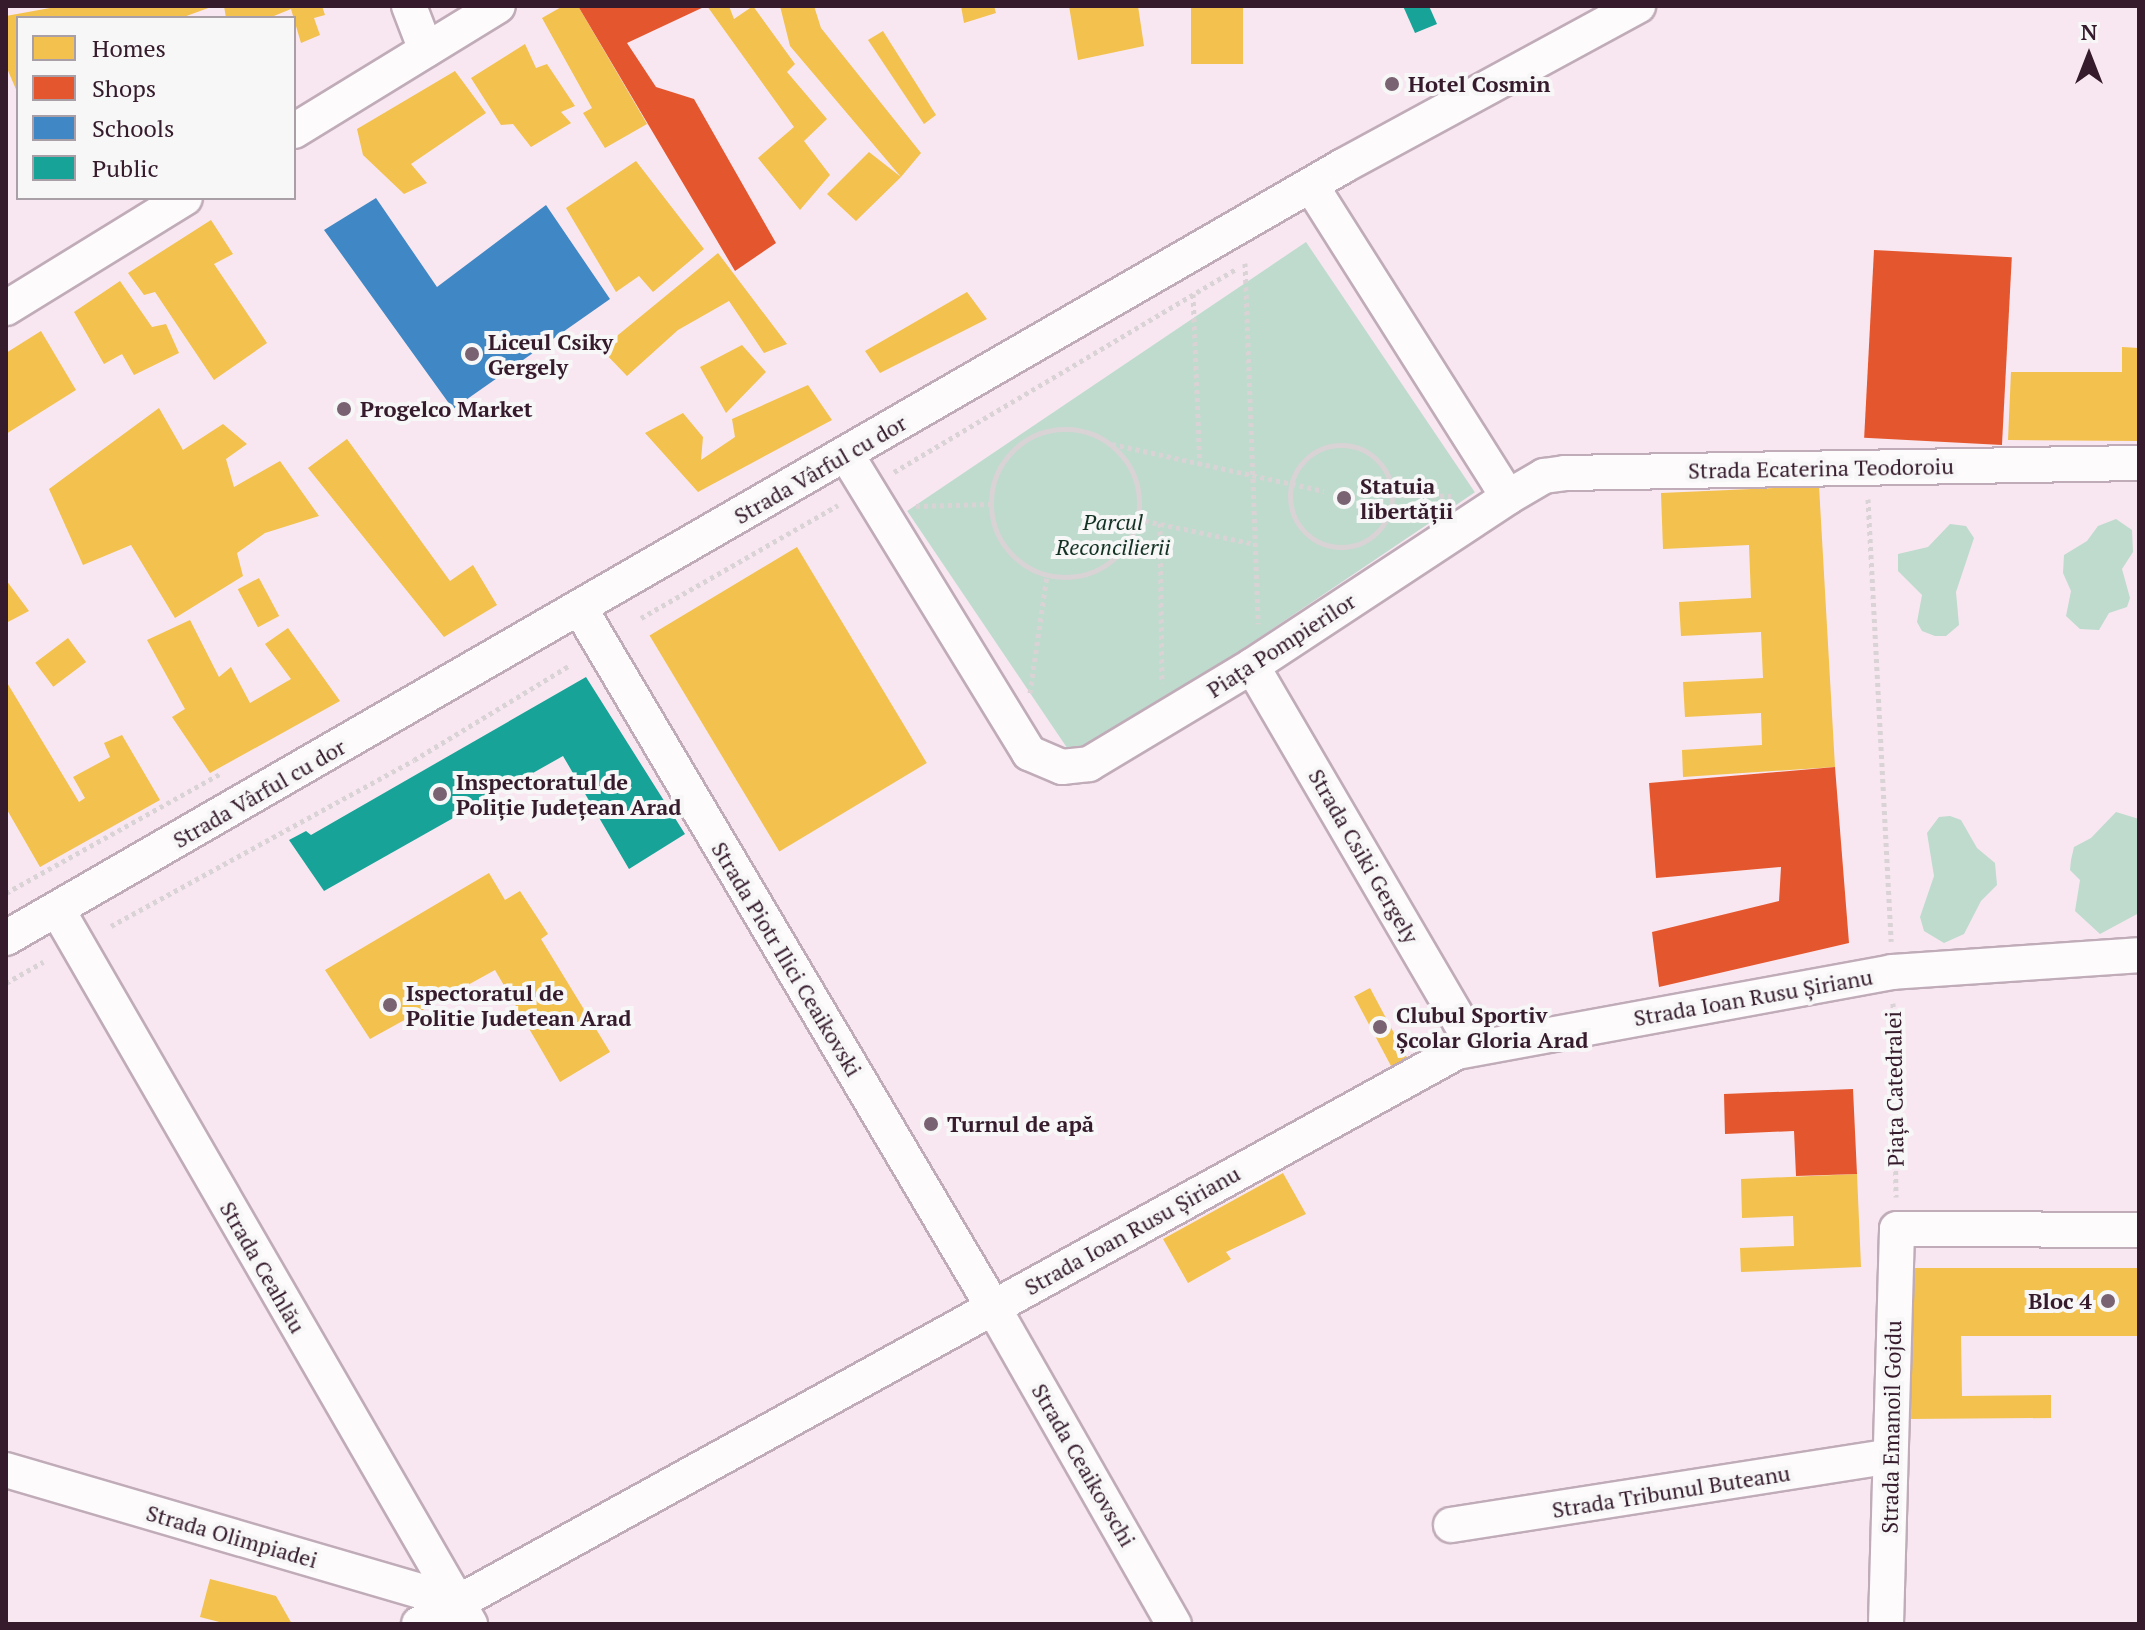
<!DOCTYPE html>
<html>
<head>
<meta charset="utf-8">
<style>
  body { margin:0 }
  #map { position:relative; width:2145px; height:1630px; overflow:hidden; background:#f8e7f0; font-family:"PT Serif",serif }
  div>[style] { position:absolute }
  .green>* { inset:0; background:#bedbcd; transform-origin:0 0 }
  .homes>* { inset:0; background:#f2c14e; transform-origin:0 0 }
  .shops>* { inset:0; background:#e4572e; transform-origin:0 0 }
  .schools>* { inset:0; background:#3f88c5 }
  .public>* { inset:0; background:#17a398 }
  .path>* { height:5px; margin-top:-2.5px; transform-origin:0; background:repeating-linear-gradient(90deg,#d9d3d6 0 4px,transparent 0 8px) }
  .path>.ring { margin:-2.5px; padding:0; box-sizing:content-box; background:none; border:5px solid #d9d3d6; border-radius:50% }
  .roads { filter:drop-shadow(2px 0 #c0acb8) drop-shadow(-2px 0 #c0acb8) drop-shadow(0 2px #c0acb8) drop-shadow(0 -2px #c0acb8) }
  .minor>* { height:34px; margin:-17px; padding:0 17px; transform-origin:17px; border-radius:17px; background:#fefbfd }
  .dots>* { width:22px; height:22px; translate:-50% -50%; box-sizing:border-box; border:4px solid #f7f7f7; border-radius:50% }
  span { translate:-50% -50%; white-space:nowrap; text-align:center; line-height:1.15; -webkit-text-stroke:8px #f7f7f7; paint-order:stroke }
  .poi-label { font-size:22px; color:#351b2c; font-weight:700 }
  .left { translate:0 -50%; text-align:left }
  .right { translate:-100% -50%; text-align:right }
  .street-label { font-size:22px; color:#351b2c }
  .park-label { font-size:22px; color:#133224; font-style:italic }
  .frame { position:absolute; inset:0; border:8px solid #351b2c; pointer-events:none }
  .legend { position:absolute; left:16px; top:16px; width:280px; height:184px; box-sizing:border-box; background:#f7f7f7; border:2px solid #a99fa6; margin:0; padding:10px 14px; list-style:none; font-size:24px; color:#351b2c }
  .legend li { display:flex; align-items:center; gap:16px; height:40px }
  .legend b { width:40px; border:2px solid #a99fa6 }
  .north { position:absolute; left:2049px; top:16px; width:80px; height:80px; -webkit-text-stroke:6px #f7f7f7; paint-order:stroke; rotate:0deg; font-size:22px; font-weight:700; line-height:32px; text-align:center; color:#351b2c }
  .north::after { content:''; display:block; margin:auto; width:28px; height:36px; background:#351b2c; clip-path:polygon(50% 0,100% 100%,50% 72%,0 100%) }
</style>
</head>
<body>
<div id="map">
  <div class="green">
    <i style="left:1306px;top:242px;width:302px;height:481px;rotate:56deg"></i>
    <i style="clip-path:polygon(2116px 519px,2132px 530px,2133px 552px,2122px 569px,2130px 598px,2127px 607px,2109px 613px,2099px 630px,2080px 629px,2066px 616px,2071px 591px,2063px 573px,2064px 555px,2087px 541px,2098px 526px)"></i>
    <i style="clip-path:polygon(1950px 524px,1966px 526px,1974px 538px,1956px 592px,1959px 625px,1946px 636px,1935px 636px,1922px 631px,1917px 622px,1922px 595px,1898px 571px,1898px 554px,1928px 547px)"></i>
    <i style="clip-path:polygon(2116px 812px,2139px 819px,2139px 913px,2100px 934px,2075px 911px,2080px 880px,2070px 870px,2071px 860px,2074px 847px,2091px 838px)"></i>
    <i style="clip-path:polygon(1950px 816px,1961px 820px,1977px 848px,1995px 863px,1997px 885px,1981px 901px,1964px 934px,1944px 943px,1924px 931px,1920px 917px,1934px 876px,1927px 833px,1939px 817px)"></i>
  </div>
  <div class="homes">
    <i style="clip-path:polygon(61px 6px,211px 6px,211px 7px,181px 18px,18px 18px,18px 94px,6px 66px,6px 16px)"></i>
    <i style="clip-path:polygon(224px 6px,322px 6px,325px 15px,314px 18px,320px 35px,301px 43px,291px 9px,269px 18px,226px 18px)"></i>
    <i style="clip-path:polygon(563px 6px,578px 6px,647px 124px,605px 148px,583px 113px,592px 108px,542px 18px)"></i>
    <i style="clip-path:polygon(707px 6px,729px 6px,734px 19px,753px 6px,795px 64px,787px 72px,827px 119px,804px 141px,830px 175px,800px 210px,758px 158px,794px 127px)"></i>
    <i style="clip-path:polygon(780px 6px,814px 6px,821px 28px,921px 153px,901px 177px,856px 221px,827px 194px,869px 152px,901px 177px,790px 46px)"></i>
    <i style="clip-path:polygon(961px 6px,994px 6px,996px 13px,964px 23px)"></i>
    <i style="clip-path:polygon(1069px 6px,1138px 6px,1144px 46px,1078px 60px)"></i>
    <i style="left:1191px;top:6px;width:52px;height:58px"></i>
    <i style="clip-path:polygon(883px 31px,936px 115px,924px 124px,868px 40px)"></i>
    <i style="clip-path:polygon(525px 44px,536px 68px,547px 64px,575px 106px,561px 112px,571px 123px,531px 147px,513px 124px,501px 125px,471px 78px)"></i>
    <i style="clip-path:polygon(455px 71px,486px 113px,411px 164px,427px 183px,404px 194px,363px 155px,357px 129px)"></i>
    <i style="clip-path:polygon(636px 161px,704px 249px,653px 292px,639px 276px,616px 292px,566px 208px)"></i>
    <i style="clip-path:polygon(211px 220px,233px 254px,214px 264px,267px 343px,214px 380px,155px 292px,144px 295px,128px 273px)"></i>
    <i style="clip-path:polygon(718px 253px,787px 344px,764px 353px,729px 301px,678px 330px,627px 376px,601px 349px)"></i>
    <i style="clip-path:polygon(120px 281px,152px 327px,166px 324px,179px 353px,134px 375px,122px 354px,104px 364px,74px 312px)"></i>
    <i style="clip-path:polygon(967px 292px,987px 319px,880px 373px,865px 351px)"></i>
    <i style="clip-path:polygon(41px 331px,76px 390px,6px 434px,6px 353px)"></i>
    <i style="clip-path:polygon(742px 345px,766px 372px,726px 413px,700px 367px)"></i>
    <i style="clip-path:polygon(2122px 347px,2139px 348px,2139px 441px,2008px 440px,2011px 372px,2122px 372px)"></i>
    <i style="clip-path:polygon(808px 385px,832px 420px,698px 492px,645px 433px,683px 413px,703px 437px,701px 460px,735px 437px,732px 419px)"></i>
    <i style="clip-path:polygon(159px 408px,183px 450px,223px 424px,247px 444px,226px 459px,234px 487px,280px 461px,319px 516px,265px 533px,237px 553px,243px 576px,175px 618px,131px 545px,83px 565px,49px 489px)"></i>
    <i style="clip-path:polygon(347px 439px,450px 581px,473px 565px,497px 605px,444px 637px,308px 468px)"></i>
    <i style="clip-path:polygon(1819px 486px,1835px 767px,1683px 777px,1682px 750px,1762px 745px,1761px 713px,1685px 717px,1683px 682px,1763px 678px,1761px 632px,1681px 636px,1679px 602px,1751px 598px,1749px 545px,1663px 549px,1661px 493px)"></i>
    <i style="left:797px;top:547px;width:252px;height:172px;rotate:59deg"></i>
    <i style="left:259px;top:578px;width:43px;height:24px;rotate:62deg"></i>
    <i style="clip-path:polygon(6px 580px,29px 611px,6px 623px)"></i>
    <i style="clip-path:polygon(190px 620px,219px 677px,231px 667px,250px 703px,291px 679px,265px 644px,288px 628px,340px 701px,210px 773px,172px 717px,185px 709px,147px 640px)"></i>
    <i style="left:68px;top:638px;width:30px;height:41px;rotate:53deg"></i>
    <i style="clip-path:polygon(6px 681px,79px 802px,85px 798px,73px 777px,110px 757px,104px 743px,122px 735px,160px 800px,40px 867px,6px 808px)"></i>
    <i style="clip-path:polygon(489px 873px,505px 900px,520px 891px,548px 934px,541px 939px,610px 1052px,560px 1082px,495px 970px,370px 1039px,325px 970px)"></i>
    <i style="left:1370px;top:988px;width:79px;height:18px;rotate:62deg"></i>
    <i style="clip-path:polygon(1283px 1173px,1306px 1214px,1226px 1252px,1231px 1259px,1188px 1283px,1163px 1239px)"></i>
    <i style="clip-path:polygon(1857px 1174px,1861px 1267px,1741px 1272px,1740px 1248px,1794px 1246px,1793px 1216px,1742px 1218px,1741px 1179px)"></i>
    <i style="clip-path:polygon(1906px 1268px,2139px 1268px,2139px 1336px,1961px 1336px,1962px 1396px,2051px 1395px,2051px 1418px,1907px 1419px)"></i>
    <i style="clip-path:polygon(210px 1579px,276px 1596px,292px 1624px,227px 1624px,200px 1617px)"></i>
  </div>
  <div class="shops">
    <i style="clip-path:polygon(578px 6px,706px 6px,627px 43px,656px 87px,694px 99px,776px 243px,735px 271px)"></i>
    <i style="left:1874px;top:250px;width:138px;height:188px;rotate:3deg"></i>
    <i style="clip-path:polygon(1835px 767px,1849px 943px,1659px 987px,1652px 932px,1779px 901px,1781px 867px,1656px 878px,1649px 783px)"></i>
    <i style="clip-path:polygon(1853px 1089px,1857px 1174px,1796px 1176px,1794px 1131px,1725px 1134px,1724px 1094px)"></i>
  </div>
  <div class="schools">
    <i style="clip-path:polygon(376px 198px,437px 287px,546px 205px,610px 299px,453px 409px,324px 230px)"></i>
  </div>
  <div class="public">
    <i style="clip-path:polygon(1403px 6px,1429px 6px,1437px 24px,1415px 33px)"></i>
    <i style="clip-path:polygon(586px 677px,685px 834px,629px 869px,563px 756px,324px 891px,289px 840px,306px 831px,311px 835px)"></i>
  </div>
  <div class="path">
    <i style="left:1245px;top:263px;width:361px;rotate:87.9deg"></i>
    <i style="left:1193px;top:294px;width:171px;rotate:87.7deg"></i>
    <i class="ring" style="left:991px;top:429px;width:143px;height:143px"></i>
    <i style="left:1112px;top:444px;width:217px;rotate:12.5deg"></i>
    <i class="ring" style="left:1290px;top:445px;width:97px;height:97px"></i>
    <i style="left:894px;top:472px;width:398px;rotate:-30.7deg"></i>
    <i style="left:1392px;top:494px;width:59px;rotate:1.9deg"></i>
    <i style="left:1868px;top:499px;width:443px;rotate:87deg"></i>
    <i style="left:916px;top:506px;width:74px;rotate:-1.5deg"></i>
    <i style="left:1137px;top:519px;width:121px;rotate:12deg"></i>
    <i style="left:1160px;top:523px;width:160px;rotate:89.3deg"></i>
    <i style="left:641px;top:618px;width:227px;rotate:-29.8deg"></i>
    <i style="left:1030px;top:693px;width:119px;rotate:-81.8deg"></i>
    <i style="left:6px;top:893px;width:247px;rotate:-29.1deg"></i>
    <i style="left:111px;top:926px;width:345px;rotate:-28.7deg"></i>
    <i style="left:414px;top:760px;width:183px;rotate:-31.3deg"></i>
    <i style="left:6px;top:983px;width:43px;rotate:-29.6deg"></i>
    <i style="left:1893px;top:1003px;width:194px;rotate:89.1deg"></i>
  </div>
  <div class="roads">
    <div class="minor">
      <i style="left:409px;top:6px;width:47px;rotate:68.9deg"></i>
      <i style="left:294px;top:131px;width:239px;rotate:-31.5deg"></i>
      <i style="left:6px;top:308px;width:210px;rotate:-31.6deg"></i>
      <i style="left:846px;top:454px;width:351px;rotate:58.5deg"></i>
      <i style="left:1029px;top:753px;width:36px;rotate:23deg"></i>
      <i style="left:1062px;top:767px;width:27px;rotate:-6deg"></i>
      <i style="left:1089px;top:764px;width:190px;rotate:-31deg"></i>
      <i style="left:1252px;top:666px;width:307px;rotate:-33.4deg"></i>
      <i style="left:1508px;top:497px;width:369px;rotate:-122.3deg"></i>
      <i style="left:1508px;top:497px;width:42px;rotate:-30.3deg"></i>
      <i style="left:1544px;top:476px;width:21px;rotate:-8deg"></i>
      <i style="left:1565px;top:473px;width:574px;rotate:-1deg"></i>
      <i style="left:581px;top:610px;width:810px;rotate:59.41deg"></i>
      <i style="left:993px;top:1307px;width:365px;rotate:60.3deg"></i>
      <i style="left:1252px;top:666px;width:441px;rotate:59.7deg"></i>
      <i style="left:57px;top:909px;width:826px;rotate:59.99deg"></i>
      <i style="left:6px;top:938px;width:1544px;rotate:-30deg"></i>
      <i style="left:1343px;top:166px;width:336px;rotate:-28.5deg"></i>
      <i style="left:6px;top:1470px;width:470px;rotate:16.3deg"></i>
      <i style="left:1451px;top:1525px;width:444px;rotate:-8.9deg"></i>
      <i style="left:419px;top:1624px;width:1185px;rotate:-28.86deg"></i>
      <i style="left:1457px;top:1052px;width:442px;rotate:-10.4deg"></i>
      <i style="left:1892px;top:972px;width:248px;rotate:-3.9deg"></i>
      <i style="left:1886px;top:1624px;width:395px;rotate:-88.4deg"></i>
      <i style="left:1897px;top:1229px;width:242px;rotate:0.2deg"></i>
    </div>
  </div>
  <div class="dots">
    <i style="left:1392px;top:84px;background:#796271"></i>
    <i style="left:472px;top:354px;background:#796271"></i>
    <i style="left:344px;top:409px;background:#796271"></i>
    <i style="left:1344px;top:498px;background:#796271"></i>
    <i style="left:440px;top:794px;background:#796271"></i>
    <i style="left:390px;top:1005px;background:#796271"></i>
    <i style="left:1380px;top:1027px;background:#796271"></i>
    <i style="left:931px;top:1124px;background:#796271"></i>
    <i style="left:2108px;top:1301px;background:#796271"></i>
  </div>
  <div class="poi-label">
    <span class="left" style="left:1408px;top:84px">Hotel Cosmin</span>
    <span class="left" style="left:488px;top:354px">Liceul Csiky<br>Gergely</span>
    <span class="left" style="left:360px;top:409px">Progelco Market</span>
    <span class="left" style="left:1360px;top:498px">Statuia<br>libertății</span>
    <span class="left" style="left:456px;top:794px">Inspectoratul de<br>Poliție Județean Arad</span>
    <span class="left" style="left:406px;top:1005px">Ispectoratul de<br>Politie Judetean Arad</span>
    <span class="left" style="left:1396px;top:1027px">Clubul Sportiv<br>Școlar Gloria Arad</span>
    <span class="left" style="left:947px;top:1124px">Turnul de apă</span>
    <span class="right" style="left:2092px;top:1301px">Bloc 4</span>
  </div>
  <div class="street-label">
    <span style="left:1821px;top:468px;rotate:-1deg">Strada Ecaterina Teodoroiu</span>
    <span style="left:820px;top:469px;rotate:-30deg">Strada Vârful cu dor</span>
    <span style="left:1281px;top:645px;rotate:-33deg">Piața Pompierilor</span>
    <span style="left:259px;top:793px;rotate:-30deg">Strada Vârful cu dor</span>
    <span style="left:1364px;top:856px;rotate:60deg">Strada Csiki Gergely</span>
    <span style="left:787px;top:959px;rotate:59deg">Strada Piotr Ilici Ceaikovski</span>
    <span style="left:1753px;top:997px;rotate:-10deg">Strada Ioan Rusu Șirianu</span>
    <span style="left:1894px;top:1089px;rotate:-91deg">Piața Catedralei</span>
    <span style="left:1132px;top:1230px;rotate:-29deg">Strada Ioan Rusu Șirianu</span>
    <span style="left:263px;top:1267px;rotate:60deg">Strada Ceahlău</span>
    <span style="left:1891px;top:1427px;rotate:-89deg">Strada Emanoil Gojdu</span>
    <span style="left:1084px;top:1465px;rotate:60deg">Strada Ceaikovschi</span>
    <span style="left:1671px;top:1491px;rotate:-9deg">Strada Tribunul Buteanu</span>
    <span style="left:232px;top:1536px;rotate:16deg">Strada Olimpiadei</span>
  </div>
  <div class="park-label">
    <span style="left:1113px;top:534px">Parcul<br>Reconcilierii</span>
  </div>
  <div class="frame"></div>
  <ul class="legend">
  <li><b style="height:22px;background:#f2c14e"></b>Homes</li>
  <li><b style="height:22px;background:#e4572e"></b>Shops</li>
  <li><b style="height:22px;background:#3f88c5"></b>Schools</li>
  <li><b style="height:22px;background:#17a398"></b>Public</li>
  </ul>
  <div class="north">N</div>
</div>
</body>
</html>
